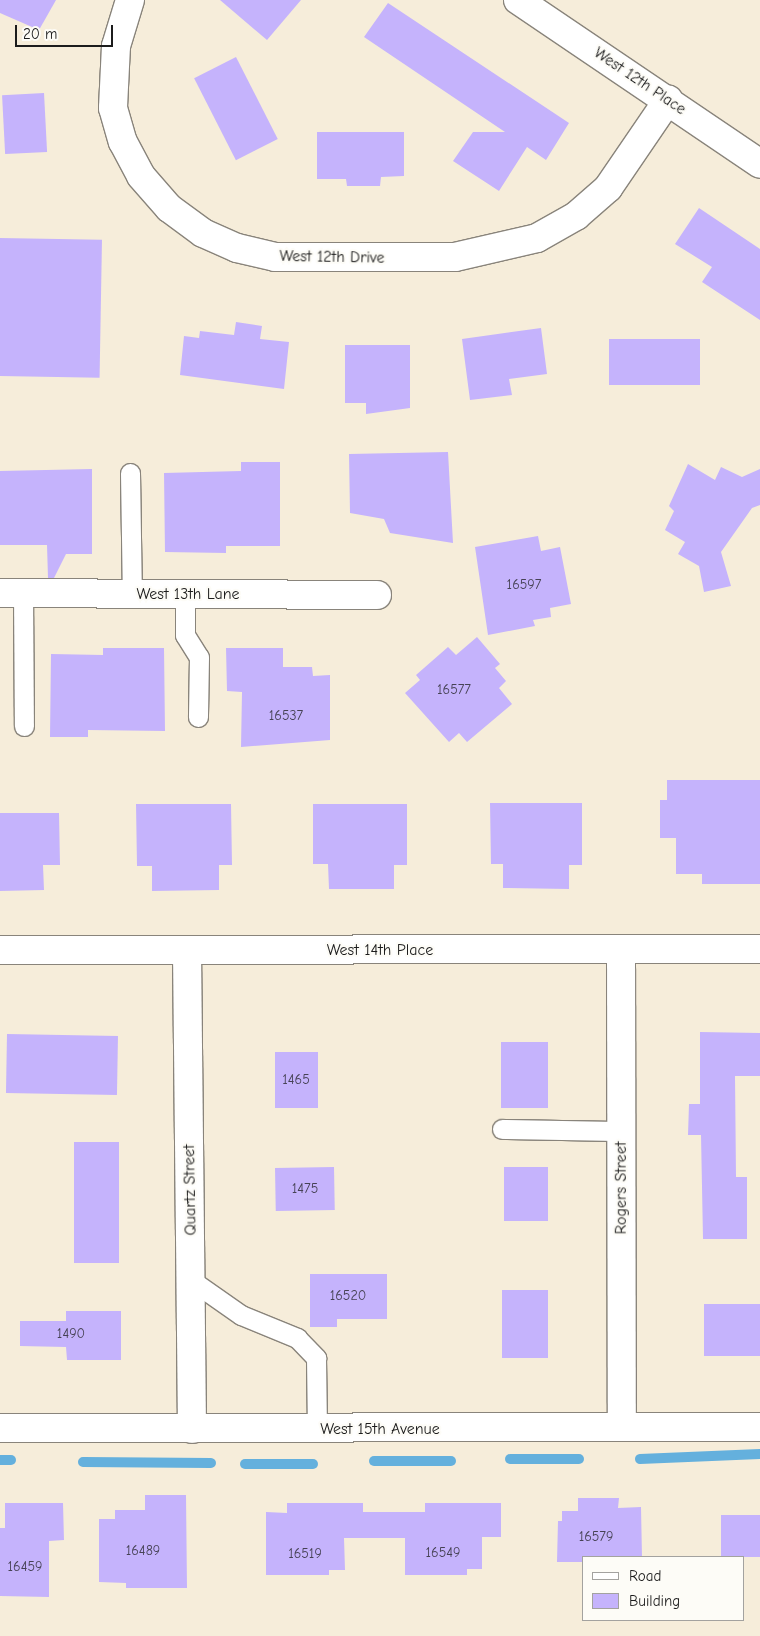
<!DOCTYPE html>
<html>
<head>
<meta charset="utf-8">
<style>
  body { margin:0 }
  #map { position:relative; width:760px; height:1636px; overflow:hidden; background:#f6edda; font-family:"Comic Neue",sans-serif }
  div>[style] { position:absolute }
  .stream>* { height:10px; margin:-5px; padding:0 5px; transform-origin:5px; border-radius:5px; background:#64b0dd }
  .building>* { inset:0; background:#c5b3fc; transform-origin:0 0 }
  .roads { filter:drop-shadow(1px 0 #89847b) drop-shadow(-1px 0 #89847b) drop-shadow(0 1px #89847b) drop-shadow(0 -1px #89847b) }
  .lane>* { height:19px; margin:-9.5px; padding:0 9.5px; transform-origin:9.5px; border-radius:9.5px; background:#fff }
  .street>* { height:28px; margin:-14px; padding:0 14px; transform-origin:14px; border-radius:14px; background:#fff }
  span { translate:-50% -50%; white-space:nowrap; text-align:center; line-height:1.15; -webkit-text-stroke:4.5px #fdfcf7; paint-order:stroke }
  .number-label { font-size:14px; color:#464254 }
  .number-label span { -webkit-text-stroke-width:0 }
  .street-label { font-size:16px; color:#1c1c1c }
  .legend { position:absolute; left:582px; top:1556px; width:162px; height:65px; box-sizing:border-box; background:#fdfcf7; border:1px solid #a3a29f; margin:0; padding:6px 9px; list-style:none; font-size:15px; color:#1c1c1c }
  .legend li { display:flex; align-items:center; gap:10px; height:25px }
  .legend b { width:25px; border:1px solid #a3a29f }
  .scale { position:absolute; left:15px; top:25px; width:98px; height:22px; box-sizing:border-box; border:2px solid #1c1c1c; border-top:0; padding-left:6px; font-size:15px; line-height:18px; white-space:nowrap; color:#1c1c1c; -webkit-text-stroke:4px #fdfcf7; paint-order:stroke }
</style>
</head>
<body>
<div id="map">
  <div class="stream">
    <i style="left:510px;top:1459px;width:69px"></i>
    <i style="left:640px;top:1459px;width:120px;rotate:-2.4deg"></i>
    <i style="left:0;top:1460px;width:11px"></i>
    <i style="left:374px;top:1461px;width:77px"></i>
    <i style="left:83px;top:1462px;width:128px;rotate:0.4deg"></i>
    <i style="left:245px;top:1464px;width:68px"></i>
  </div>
  <div class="building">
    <i style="clip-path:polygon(0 0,56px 0,39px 30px,0 13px)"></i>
    <i style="clip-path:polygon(220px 0,301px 0,267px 40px)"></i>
    <i style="clip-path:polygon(388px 3px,569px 123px,546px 160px,527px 147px,499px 191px,453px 161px,473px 132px,505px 132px,364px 37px)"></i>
    <i style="left:236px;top:57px;width:92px;height:47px;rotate:63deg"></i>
    <i style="left:44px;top:93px;width:59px;height:42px;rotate:87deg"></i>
    <i style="clip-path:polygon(317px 132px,404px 132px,404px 176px,381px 177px,380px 186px,347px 186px,346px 179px,317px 179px)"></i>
    <i style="clip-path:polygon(699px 208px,760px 249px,760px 320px,702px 282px,712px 267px,675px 244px)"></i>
    <i style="left:0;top:238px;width:102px;height:138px;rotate:1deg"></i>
    <i style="clip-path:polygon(236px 322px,262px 326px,260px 339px,289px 342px,284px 389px,180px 375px,184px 336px,199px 338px,200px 331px,234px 335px)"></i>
    <i style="clip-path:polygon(541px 328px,547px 374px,509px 379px,512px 395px,470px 400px,462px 339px)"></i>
    <i style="left:609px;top:339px;width:91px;height:46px"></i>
    <i style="clip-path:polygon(345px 345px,410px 345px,410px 408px,366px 414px,366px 403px,345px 403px)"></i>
    <i style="clip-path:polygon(448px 452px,453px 543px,390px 533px,384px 519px,350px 513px,349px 454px)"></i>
    <i style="clip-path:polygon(241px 462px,280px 462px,280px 546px,226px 546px,226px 553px,165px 552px,164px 473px,241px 471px)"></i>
    <i style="clip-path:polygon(688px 464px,715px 480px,721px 467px,742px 477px,760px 469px,760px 505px,752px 508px,721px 552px,731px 586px,704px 592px,699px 566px,678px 554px,685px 542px,665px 530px,674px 511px,669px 506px)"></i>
    <i style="clip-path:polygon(92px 469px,92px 554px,66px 554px,54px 578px,48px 578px,47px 545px,0 545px,0 471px)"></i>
    <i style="clip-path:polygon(538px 536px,541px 551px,560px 547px,571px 604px,550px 608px,551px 617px,533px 620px,535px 626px,488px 635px,475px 547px)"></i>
    <i style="clip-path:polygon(477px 637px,500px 664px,495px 668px,506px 681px,499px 688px,512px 704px,467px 742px,459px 733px,449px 742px,405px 693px,420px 680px,416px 675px,448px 647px,456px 655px)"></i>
    <i style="clip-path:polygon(103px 648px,164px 648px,165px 731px,88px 730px,88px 737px,50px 737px,51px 654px,103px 655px)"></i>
    <i style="clip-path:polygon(226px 648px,283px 648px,283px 667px,312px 667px,313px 676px,330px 675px,330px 740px,241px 747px,242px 692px,227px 691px)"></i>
    <i style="clip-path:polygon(667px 780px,760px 780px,760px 884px,702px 884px,702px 874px,676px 874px,676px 838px,660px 838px,660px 800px,667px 800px)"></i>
    <i style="clip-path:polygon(490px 803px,582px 803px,582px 865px,569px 865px,569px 889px,503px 888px,503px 864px,491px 864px)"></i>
    <i style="clip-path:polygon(136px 804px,231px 804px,232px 865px,219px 865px,219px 890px,152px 891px,152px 866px,137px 866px)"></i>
    <i style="clip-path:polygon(313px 804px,407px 804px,407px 865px,394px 865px,394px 889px,329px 889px,328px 864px,313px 864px)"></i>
    <i style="clip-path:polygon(0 813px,59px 813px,60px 865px,43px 865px,44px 890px,0 891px)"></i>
    <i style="clip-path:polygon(700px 1032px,760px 1033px,760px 1076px,735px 1076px,736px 1177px,747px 1177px,747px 1239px,703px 1239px,701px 1135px,688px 1135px,689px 1104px,700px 1104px)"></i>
    <i style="left:7px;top:1034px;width:111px;height:59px;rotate:1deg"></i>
    <i style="left:501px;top:1042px;width:47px;height:66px"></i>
    <i style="left:275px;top:1052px;width:43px;height:56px"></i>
    <i style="left:74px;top:1142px;width:45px;height:121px"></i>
    <i style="left:334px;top:1167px;width:43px;height:59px;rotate:89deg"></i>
    <i style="left:548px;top:1167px;width:54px;height:44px;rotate:90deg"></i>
    <i style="clip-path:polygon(310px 1274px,387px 1274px,387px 1319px,337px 1319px,337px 1327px,310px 1327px)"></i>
    <i style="left:502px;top:1290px;width:46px;height:68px"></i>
    <i style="left:704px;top:1304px;width:56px;height:52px"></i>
    <i style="clip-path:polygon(66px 1311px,121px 1311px,121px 1360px,67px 1360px,66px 1347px,20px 1346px,20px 1321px,66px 1321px)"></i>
    <i style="clip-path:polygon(145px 1495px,186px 1495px,187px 1588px,126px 1588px,126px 1583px,99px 1582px,99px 1519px,115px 1519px,115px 1510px,145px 1510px)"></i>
    <i style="clip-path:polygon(578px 1498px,619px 1498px,618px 1508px,641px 1507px,642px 1557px,584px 1557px,584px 1562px,557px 1562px,558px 1521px,562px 1521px,562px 1511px,578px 1511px)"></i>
    <i style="clip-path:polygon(5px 1503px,63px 1503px,64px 1540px,49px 1541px,49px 1597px,0 1596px,0 1528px,5px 1528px)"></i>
    <i style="clip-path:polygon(287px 1503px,363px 1503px,363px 1512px,425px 1512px,425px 1503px,501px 1503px,501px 1537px,482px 1537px,482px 1569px,467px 1569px,467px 1575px,405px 1575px,405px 1538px,344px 1538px,345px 1570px,329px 1570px,329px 1575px,266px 1575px,266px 1512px,287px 1513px)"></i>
    <i style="left:721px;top:1515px;width:39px;height:42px"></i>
  </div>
  <div class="roads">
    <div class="lane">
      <i style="left:130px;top:473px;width:121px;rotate:89.1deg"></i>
      <i style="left:23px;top:593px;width:133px;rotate:89.6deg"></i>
      <i style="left:185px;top:594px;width:41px;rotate:90deg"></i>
      <i style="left:185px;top:635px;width:26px;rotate:58deg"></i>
      <i style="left:199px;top:657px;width:60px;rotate:91deg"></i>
      <i style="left:502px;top:1129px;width:119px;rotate:1deg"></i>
      <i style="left:191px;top:1280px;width:61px;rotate:35deg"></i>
      <i style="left:241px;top:1315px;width:61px;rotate:22.3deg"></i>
      <i style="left:297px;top:1338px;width:28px;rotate:46deg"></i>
      <i style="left:316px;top:1358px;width:71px;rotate:89.2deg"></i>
    </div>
    <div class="street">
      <i style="left:130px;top:0;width:48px;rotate:106.9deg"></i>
      <i style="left:116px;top:46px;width:62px;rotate:92.8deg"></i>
      <i style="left:113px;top:108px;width:35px;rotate:74deg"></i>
      <i style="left:123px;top:142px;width:38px;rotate:62deg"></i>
      <i style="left:141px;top:176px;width:43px;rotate:48.8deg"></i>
      <i style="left:169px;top:208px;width:42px;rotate:36.3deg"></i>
      <i style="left:203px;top:233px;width:37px;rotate:24deg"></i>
      <i style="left:237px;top:248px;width:39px;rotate:13deg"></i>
      <i style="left:275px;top:257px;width:180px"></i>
      <i style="left:455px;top:257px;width:84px;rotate:-13deg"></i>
      <i style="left:537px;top:238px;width:45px;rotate:-29.4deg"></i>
      <i style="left:576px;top:216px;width:43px;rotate:-41.2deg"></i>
      <i style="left:608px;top:188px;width:107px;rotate:-55.7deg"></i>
      <i style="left:518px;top:0;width:292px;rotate:34.1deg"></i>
      <i style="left:0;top:593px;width:377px;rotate:0.3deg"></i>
      <i style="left:621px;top:949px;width:478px;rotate:89.9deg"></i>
      <i style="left:0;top:950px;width:760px;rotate:-0.08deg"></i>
      <i style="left:187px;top:951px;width:478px;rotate:89.4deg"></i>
      <i style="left:0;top:1428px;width:760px;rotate:-0.08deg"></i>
    </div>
  </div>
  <div class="number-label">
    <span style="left:524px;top:585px">16597</span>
    <span style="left:454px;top:690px">16577</span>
    <span style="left:286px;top:716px">16537</span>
    <span style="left:296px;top:1080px">1465</span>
    <span style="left:305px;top:1189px">1475</span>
    <span style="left:348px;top:1296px">16520</span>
    <span style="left:71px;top:1334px">1490</span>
    <span style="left:596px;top:1537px">16579</span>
    <span style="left:143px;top:1551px">16489</span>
    <span style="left:443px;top:1553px">16549</span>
    <span style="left:305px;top:1554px">16519</span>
    <span style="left:25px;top:1567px">16459</span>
  </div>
  <div class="street-label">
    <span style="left:640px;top:81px;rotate:34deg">West 12th Place</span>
    <span style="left:332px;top:257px;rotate:1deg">West 12th Drive</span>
    <span style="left:188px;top:594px">West 13th Lane</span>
    <span style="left:380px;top:950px">West 14th Place</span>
    <span style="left:621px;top:1188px;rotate:-90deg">Rogers Street</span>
    <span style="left:190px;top:1190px;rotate:-91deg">Quartz Street</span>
    <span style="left:380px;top:1429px">West 15th Avenue</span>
  </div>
  <ul class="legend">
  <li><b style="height:6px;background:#fff"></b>Road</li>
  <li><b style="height:14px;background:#c5b3fc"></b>Building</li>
  </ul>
  <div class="scale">20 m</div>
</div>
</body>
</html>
